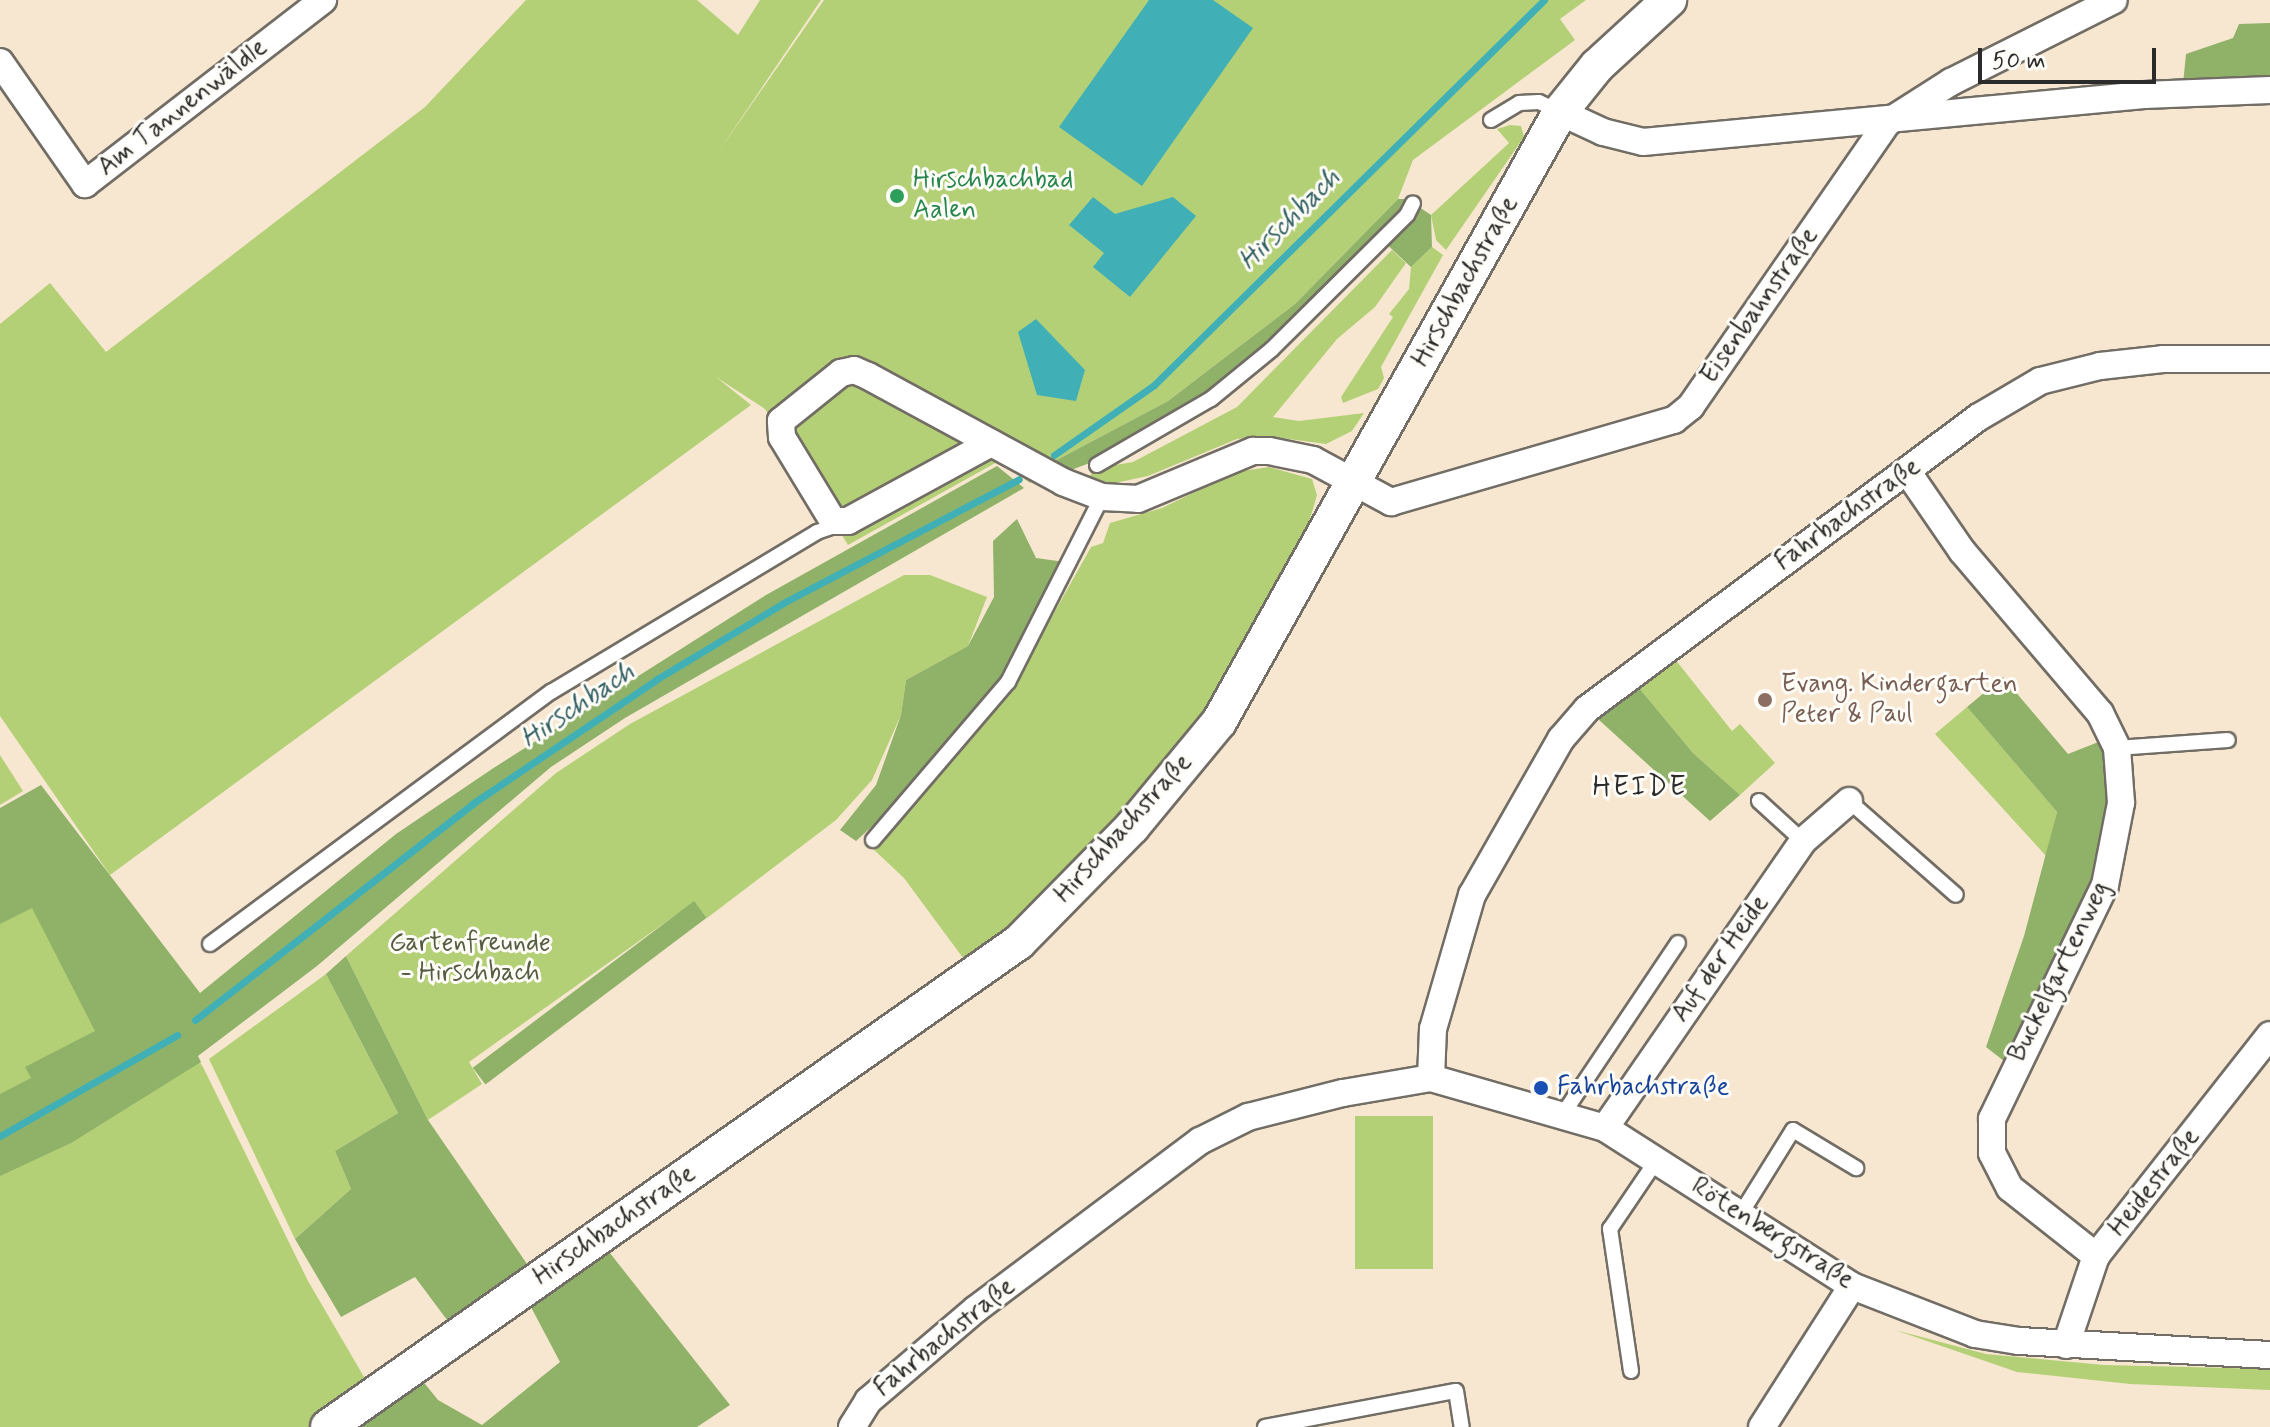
<!DOCTYPE html>
<html>
<head>
<meta charset="utf-8">
<style>
  body { margin:0 }
  #map { position:relative; width:2270px; height:1427px; overflow:hidden; background:#f7e7d1; font-family:Mynerve,sans-serif }
  div>[style] { position:absolute }
  .green>* { inset:0; background:#b4d077; transform-origin:0 0 }
  .forest>* { inset:0; background:#8fb268; transform-origin:0 0 }
  .water>* { inset:0; background:#40b0b6 }
  .stream>* { height:7px; margin:-3.5px; padding:0 3.5px; transform-origin:3.5px; border-radius:3.5px; background:#40b0b6 }
  .roads { filter:drop-shadow(2px 0 #726d65) drop-shadow(-2px 0 #726d65) drop-shadow(0 2px #726d65) drop-shadow(0 -2px #726d65) }
  .service>* { height:14px; margin:-7px; padding:0 7px; transform-origin:7px; border-radius:7px; background:#fff }
  .minor>* { height:26px; margin:-13px; padding:0 13px; transform-origin:13px; border-radius:13px; background:#fff }
  .tertiary>* { height:34px; margin:-17px; padding:0 17px; transform-origin:17px; border-radius:17px; background:#fff }
  .dots>* { width:22px; height:22px; translate:-50% -50%; box-sizing:border-box; border:4px solid #fdfcf7; border-radius:50% }
  span { translate:-50% -50%; white-space:nowrap; text-align:center; line-height:1.15; -webkit-text-stroke:6px #fdfcf7; paint-order:stroke }
  .street-label { font-size:26px; color:#2b2b2b }
  .leisure-label { font-size:26px; color:#27864d }
  .left { translate:0 -50%; text-align:left }
  .education-label { font-size:26px; color:#785e54 }
  .park-label { font-size:26px; color:#545d42 }
  .transit-label { font-size:26px; color:#164399 }
  .water-label { font-size:28px; color:#336063; font-style:italic }
  .neighbourhood-label { font-size:28px; color:#2b2b2b; letter-spacing:2px }
  .scale { position:absolute; left:1978px; top:48px; width:178px; height:36px; box-sizing:border-box; border:4px solid #2b2b2b; border-top:0; padding-left:10px; font-size:24px; line-height:28px; white-space:nowrap; color:#2b2b2b; -webkit-text-stroke:6px #fdfcf7; paint-order:stroke }
</style>
</head>
<body>
<div id="map">
  <div class="green">
    <i style="clip-path:polygon(526px 0,697px 0,738px 35px,760px 0,821px 0,717px 154px,824px 0,1586px 0,1560px 19px,1575px 40px,1413px 160px,1398px 199px,1295px 304px,1168px 401px,1053px 462px,1030px 483px,999px 461px,848px 545px,765px 409px,716px 377px,751px 405px,110px 875px,0 716px,0 324px,50px 283px,106px 352px,425px 107px)"></i>
    <i style="clip-path:polygon(1510px 125px,1521px 126px,1524px 137px,1446px 250px,1436px 240px,1431px 215px,1509px 143px,1497px 129px)"></i>
    <i style="clip-path:polygon(1432px 247px,1443px 255px,1381px 367px,1384px 378px,1378px 389px,1343px 403px,1341px 397px,1393px 317px,1389px 314px,1409px 289px,1411px 267px)"></i>
    <i style="clip-path:polygon(1392px 250px,1406px 263px,1375px 307px,1337px 339px,1273px 417px,1299px 421px,1364px 413px,1352px 431px,1326px 444px,1267px 436px,1237px 439px,1148px 476px,1115px 483px,1086px 479px,1098px 468px,1133px 462px,1237px 407px)"></i>
    <i style="clip-path:polygon(1269px 467px,1312px 479px,1317px 495px,1308px 526px,1193px 729px,1162px 772px,1006px 932px,966px 962px,904px 878px,871px 847px,917px 803px,1013px 686px,1091px 547px,1103px 543px,1110px 523px,1162px 508px,1236px 472px)"></i>
    <i style="clip-path:polygon(904px 575px,930px 575px,987px 597px,968px 646px,906px 680px,901px 715px,872px 780px,836px 820px,707px 918px,694px 902px,469px 1062px,482px 1084px,428px 1120px,346px 956px,556px 773px,630px 724px)"></i>
    <i style="clip-path:polygon(1667px 649px,1732px 731px,1740px 724px,1775px 763px,1740px 795px,1693px 753px,1630px 677px)"></i>
    <i style="clip-path:polygon(1967px 707px,2057px 812px,2046px 856px,1935px 734px)"></i>
    <i style="clip-path:polygon(0 755px,23px 791px,0 805px)"></i>
    <i style="clip-path:polygon(31px 794px,203px 1067px,308px 1281px,374px 1394px,328px 1427px,0 1427px,0 812px)"></i>
    <i style="clip-path:polygon(326px 974px,398px 1113px,335px 1151px,351px 1189px,295px 1239px,209px 1059px)"></i>
    <i style="left:1355px;top:1116px;width:78px;height:153px"></i>
    <i style="clip-path:polygon(1895px 1330px,1986px 1354px,2104px 1365px,2270px 1369px,2270px 1390px,2130px 1384px,2017px 1372px)"></i>
  </div>
  <div class="forest">
    <i style="clip-path:polygon(2270px 23px,2270px 90px,2182px 94px,2186px 54px,2233px 38px,2239px 24px)"></i>
    <i style="clip-path:polygon(1398px 199px,1407px 199px,1431px 215px,1432px 247px,1411px 267px,1380px 238px,1270px 346px,1208px 396px,1095px 461px,1063px 473px,1053px 462px,1168px 401px,1295px 304px)"></i>
    <i style="clip-path:polygon(997px 466px,1024px 488px,625px 718px,551px 767px,317px 966px,198px 1056px,201px 1062px,71px 1143px,0 1176px,0 1094px,31px 1078px,25px 1067px,95px 1031px,32px 908px,0 924px,0 808px,41px 785px,200px 993px,396px 834px,492px 769px,766px 595px)"></i>
    <i style="clip-path:polygon(1017px 519px,1036px 558px,1065px 562px,1001px 680px,904px 797px,856px 841px,840px 830px,876px 785px,901px 715px,906px 680px,968px 646px,994px 597px,993px 541px)"></i>
    <i style="clip-path:polygon(1630px 677px,1693px 753px,1740px 795px,1710px 821px,1587px 709px)"></i>
    <i style="clip-path:polygon(2003px 677px,2068px 754px,2111px 737px,2118px 839px,2013px 1068px,1986px 1047px,2024px 936px,2057px 812px,1967px 707px)"></i>
    <i style="left:694px;top:901px;width:21px;height:277px;rotate:53deg"></i>
    <i style="clip-path:polygon(346px 956px,428px 1120px,538px 1280px,598px 1238px,730px 1405px,697px 1427px,328px 1427px,413px 1369px,438px 1400px,482px 1425px,560px 1362px,523px 1292px,459px 1336px,415px 1277px,341px 1317px,295px 1239px,351px 1189px,335px 1151px,398px 1113px,326px 974px)"></i>
  </div>
  <div class="water">
    <i style="clip-path:polygon(1149px 0,1213px 0,1253px 28px,1142px 186px,1059px 127px)"></i>
    <i style="clip-path:polygon(1093px 197px,1115px 214px,1173px 197px,1196px 216px,1130px 297px,1093px 267px,1104px 253px,1069px 225px)"></i>
    <i style="clip-path:polygon(1036px 319px,1085px 370px,1076px 401px,1037px 395px,1018px 332px)"></i>
  </div>
  <div class="stream">
    <i style="left:1054px;top:455px;width:122px;rotate:-35deg"></i>
    <i style="left:1154px;top:385px;width:548px;rotate:-44.63deg"></i>
    <i style="left:195px;top:1020px;width:351px;rotate:-37.9deg"></i>
    <i style="left:472px;top:804px;width:223px;rotate:-34deg"></i>
    <i style="left:657px;top:679px;width:149px;rotate:-31deg"></i>
    <i style="left:785px;top:602px;width:264px;rotate:-27.7deg"></i>
    <i style="left:0;top:1136px;width:204px;rotate:-29.7deg"></i>
  </div>
  <div class="roads">
    <div class="service">
      <i style="left:1491px;top:120px;width:33px;rotate:-31deg"></i>
      <i style="left:1519px;top:103px;width:20px;rotate:-3deg"></i>
      <i style="left:1539px;top:102px;width:23px;rotate:25deg"></i>
      <i style="left:1097px;top:465px;width:132px;rotate:-30.1deg"></i>
      <i style="left:1211px;top:399px;width:79px;rotate:-39.3deg"></i>
      <i style="left:1272px;top:349px;width:190px;rotate:-44.8deg"></i>
      <i style="left:1407px;top:215px;width:13px;rotate:-63deg"></i>
      <i style="left:2117px;top:748px;width:111px;rotate:-4.1deg"></i>
      <i style="left:1759px;top:801px;width:59px;rotate:42.3deg"></i>
      <i style="left:1849px;top:801px;width:142px;rotate:41.3deg"></i>
      <i style="left:873px;top:840px;width:208px;rotate:-49.5deg"></i>
      <i style="left:1008px;top:682px;width:208px;rotate:-63.1deg"></i>
      <i style="left:210px;top:944px;width:424px;rotate:-36.5deg"></i>
      <i style="left:551px;top:692px;width:310px;rotate:-31deg"></i>
      <i style="left:817px;top:532px;width:24px;rotate:-19deg"></i>
      <i style="left:1563px;top:1114px;width:206px;rotate:-56.1deg"></i>
      <i style="left:1740px;top:1215px;width:100px;rotate:-58.1deg"></i>
      <i style="left:1793px;top:1130px;width:74px;rotate:31.1deg"></i>
      <i style="left:1631px;top:1371px;width:144px;rotate:-98.4deg"></i>
      <i style="left:1610px;top:1229px;width:82px;rotate:-55.9deg"></i>
      <i style="left:1265px;top:1427px;width:194px;rotate:-10.7deg"></i>
      <i style="left:1456px;top:1391px;width:36px;rotate:81deg"></i>
    </div>
    <div class="minor">
      <i style="left:0;top:62px;width:149px;rotate:55.1deg"></i>
      <i style="left:85px;top:184px;width:301px;rotate:-37.7deg"></i>
      <i style="left:1560px;top:112px;width:47px;rotate:24.9deg"></i>
      <i style="left:1603px;top:132px;width:41px;rotate:14deg"></i>
      <i style="left:1643px;top:142px;width:503px;rotate:-5.36deg"></i>
      <i style="left:2144px;top:95px;width:126px;rotate:-2.3deg"></i>
      <i style="left:991px;top:443px;width:163px;rotate:151.4deg"></i>
      <i style="left:848px;top:521px;width:15px;rotate:180deg"></i>
      <i style="left:833px;top:521px;width:98px;rotate:-121.3deg"></i>
      <i style="left:782px;top:437px;width:16px;rotate:-94deg"></i>
      <i style="left:781px;top:421px;width:77px;rotate:-38.7deg"></i>
      <i style="left:841px;top:373px;width:13px;rotate:-13deg"></i>
      <i style="left:854px;top:370px;width:15px;rotate:23deg"></i>
      <i style="left:868px;top:376px;width:222px;rotate:28.5deg"></i>
      <i style="left:1063px;top:482px;width:42px;rotate:21deg"></i>
      <i style="left:1102px;top:497px;width:36px;rotate:3deg"></i>
      <i style="left:1138px;top:499px;width:125px;rotate:-22.7deg"></i>
      <i style="left:1253px;top:451px;width:16px"></i>
      <i style="left:1269px;top:451px;width:45px;rotate:11.6deg"></i>
      <i style="left:1313px;top:460px;width:89px;rotate:28.3deg"></i>
      <i style="left:1391px;top:502px;width:295px;rotate:-16.2deg"></i>
      <i style="left:1674px;top:420px;width:22px;rotate:-39deg"></i>
      <i style="left:1691px;top:406px;width:346px;rotate:-55.3deg"></i>
      <i style="left:1888px;top:122px;width:75px;rotate:-32.4deg"></i>
      <i style="left:1951px;top:82px;width:182px;rotate:-26.7deg"></i>
      <i style="left:1907px;top:471px;width:97px;rotate:55.5deg"></i>
      <i style="left:1962px;top:551px;width:213px;rotate:49.6deg"></i>
      <i style="left:2100px;top:713px;width:39px;rotate:64deg"></i>
      <i style="left:2117px;top:748px;width:55px;rotate:85.8deg"></i>
      <i style="left:2121px;top:803px;width:84px;rotate:101deg"></i>
      <i style="left:2105px;top:885px;width:260px;rotate:115.8deg"></i>
      <i style="left:1992px;top:1119px;width:34px;rotate:90deg"></i>
      <i style="left:1992px;top:1153px;width:39px;rotate:63deg"></i>
      <i style="left:2010px;top:1188px;width:110px;rotate:38.3deg"></i>
      <i style="left:1431px;top:1078px;width:49px;rotate:-87.7deg"></i>
      <i style="left:1433px;top:1029px;width:140px;rotate:-73.8deg"></i>
      <i style="left:1472px;top:895px;width:180px;rotate:-60.3deg"></i>
      <i style="left:1561px;top:739px;width:40px;rotate:-49deg"></i>
      <i style="left:1587px;top:709px;width:489px;rotate:-36.7deg"></i>
      <i style="left:1979px;top:417px;width:71px;rotate:-30.5deg"></i>
      <i style="left:2040px;top:381px;width:62px;rotate:-14deg"></i>
      <i style="left:2100px;top:366px;width:63px;rotate:-6.3deg"></i>
      <i style="left:2163px;top:359px;width:107px"></i>
      <i style="left:1605px;top:1128px;width:349px;rotate:-55.4deg"></i>
      <i style="left:1803px;top:841px;width:61px;rotate:-41deg"></i>
      <i style="left:2066px;top:1345px;width:94px;rotate:-71.4deg"></i>
      <i style="left:2096px;top:1256px;width:281px;rotate:-51.8deg"></i>
      <i style="left:852px;top:1427px;width:31px;rotate:-58deg"></i>
      <i style="left:868px;top:1401px;width:142px;rotate:-40.4deg"></i>
      <i style="left:976px;top:1309px;width:280px;rotate:-36.9deg"></i>
      <i style="left:1200px;top:1141px;width:54px;rotate:-26.6deg"></i>
      <i style="left:1248px;top:1117px;width:98px;rotate:-14.2deg"></i>
      <i style="left:1343px;top:1093px;width:89px;rotate:-9.7deg"></i>
      <i style="left:1431px;top:1078px;width:181px;rotate:16deg"></i>
      <i style="left:1605px;top:1128px;width:293px;rotate:32.6deg"></i>
      <i style="left:1852px;top:1286px;width:132px;rotate:21.3deg"></i>
      <i style="left:1975px;top:1334px;width:45px;rotate:9deg"></i>
      <i style="left:2019px;top:1341px;width:251px;rotate:3.2deg"></i>
      <i style="left:1762px;top:1427px;width:167px;rotate:-57.4deg"></i>
    </div>
    <div class="tertiary">
      <i style="left:328px;top:1427px;width:844px;rotate:-35.06deg"></i>
      <i style="left:1019px;top:942px;width:161px;rotate:-45.5deg"></i>
      <i style="left:1132px;top:827px;width:136px;rotate:-50.4deg"></i>
      <i style="left:1219px;top:722px;width:699px;rotate:-60.79deg"></i>
      <i style="left:1560px;top:112px;width:59px;rotate:-51.2deg"></i>
      <i style="left:1597px;top:66px;width:98px;rotate:-42.5deg"></i>
    </div>
  </div>
  <div class="dots">
    <i style="left:897px;top:196px;background:#2e9e5b"></i>
    <i style="left:1765px;top:700px;background:#8d6e63"></i>
    <i style="left:1541px;top:1088px;background:#1a4fb4"></i>
  </div>
  <div class="street-label">
    <span style="left:183px;top:108px;rotate:-38deg">Am Tannenwäldle</span>
    <span style="left:1466px;top:282px;rotate:-61deg">Hirschbachstraße</span>
    <span style="left:1760px;top:306px;rotate:-55deg">Eisenbahnstraße</span>
    <span style="left:1848px;top:515px;rotate:-36deg">Fahrbachstraße</span>
    <span style="left:1124px;top:829px;rotate:-48deg">Hirschbachstraße</span>
    <span style="left:1721px;top:959px;rotate:-55deg">Auf der Heide</span>
    <span style="left:2060px;top:972px;rotate:-64deg">Buckelgartenweg</span>
    <span style="left:2155px;top:1183px;rotate:-52deg">Heidestraße</span>
    <span style="left:615px;top:1226px;rotate:-35deg">Hirschbachstraße</span>
    <span style="left:1772px;top:1234px;rotate:32deg">Rötenbergstraße</span>
    <span style="left:945px;top:1338px;rotate:-39deg">Fahrbachstraße</span>
  </div>
  <div class="leisure-label">
    <span class="left" style="left:913px;top:196px">Hirschbachbad<br>Aalen</span>
  </div>
  <div class="education-label">
    <span class="left" style="left:1781px;top:700px">Evang. Kindergarten<br>Peter &amp; Paul</span>
  </div>
  <div class="park-label">
    <span style="left:470px;top:959px">Gartenfreunde<br>- Hirschbach</span>
  </div>
  <div class="transit-label">
    <span class="left" style="left:1557px;top:1088px">Fahrbachstraße</span>
  </div>
  <div class="water-label">
    <span style="left:1290px;top:220px;rotate:-45deg">Hirschbach</span>
    <span style="left:578px;top:706px;rotate:-34deg">Hirschbach</span>
  </div>
  <div class="neighbourhood-label">
    <span style="left:1640px;top:788px">HEIDE</span>
  </div>
  <div class="scale">50 m</div>
</div>
</body>
</html>
